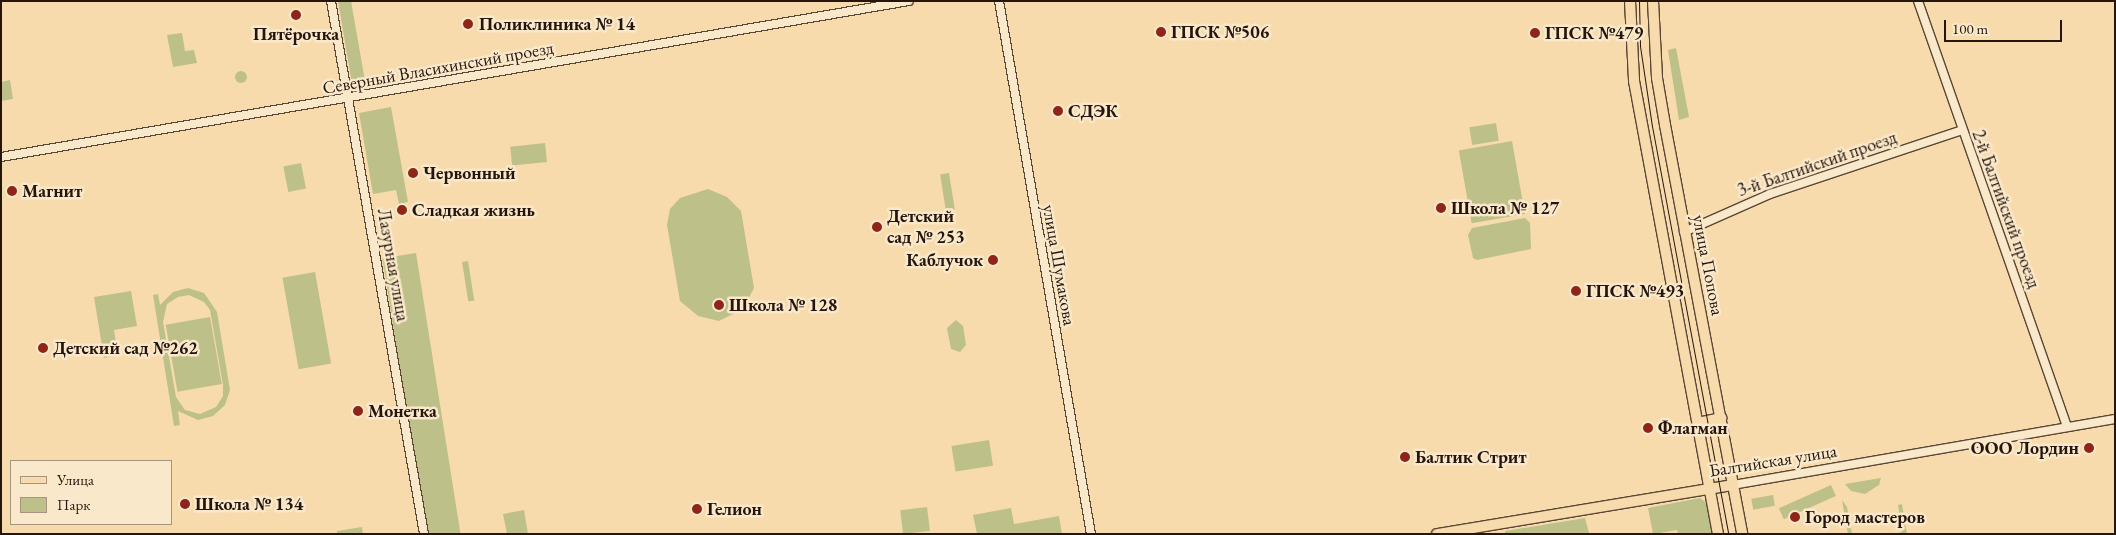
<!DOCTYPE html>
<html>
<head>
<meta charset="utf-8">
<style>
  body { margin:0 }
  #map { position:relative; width:2116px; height:535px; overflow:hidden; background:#f7dbad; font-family:"EB Garamond",serif }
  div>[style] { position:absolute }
  .green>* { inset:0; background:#bec089; transform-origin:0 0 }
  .round { border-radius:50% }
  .roads { filter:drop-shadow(1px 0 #5a4635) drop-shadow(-1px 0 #5a4635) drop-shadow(0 1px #5a4635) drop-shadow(0 -1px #5a4635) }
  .minor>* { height:8px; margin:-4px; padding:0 4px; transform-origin:4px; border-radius:4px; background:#fae8ca }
  .major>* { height:10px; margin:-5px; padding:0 5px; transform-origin:5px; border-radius:5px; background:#f7dbad }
  .tram>* { height:1px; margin:-0.5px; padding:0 0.5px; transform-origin:0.5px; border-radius:0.5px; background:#25150d }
  .dots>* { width:14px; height:14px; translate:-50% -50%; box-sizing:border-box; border:2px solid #fae8ca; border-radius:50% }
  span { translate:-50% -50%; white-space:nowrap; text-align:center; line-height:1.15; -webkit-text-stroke:5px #fae8ca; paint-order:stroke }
  .poi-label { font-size:18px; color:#25150d; font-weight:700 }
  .left { translate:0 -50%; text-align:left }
  .right { translate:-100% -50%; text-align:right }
  .street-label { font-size:18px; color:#25150d }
  .frame { position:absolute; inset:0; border:2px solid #25150d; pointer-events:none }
  .legend { position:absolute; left:10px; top:460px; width:162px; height:65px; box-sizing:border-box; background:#fae8ca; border:1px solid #a5947e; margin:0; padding:6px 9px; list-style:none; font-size:15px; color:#25150d }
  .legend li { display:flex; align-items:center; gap:10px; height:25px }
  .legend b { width:25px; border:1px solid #a5947e }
  .scale { position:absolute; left:1944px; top:20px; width:118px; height:22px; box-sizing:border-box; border:2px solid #25150d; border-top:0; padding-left:6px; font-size:15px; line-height:18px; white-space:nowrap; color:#25150d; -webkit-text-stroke:4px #fae8ca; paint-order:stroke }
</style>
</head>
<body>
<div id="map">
  <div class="green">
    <i style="clip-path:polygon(338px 1px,351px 1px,365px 81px,354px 83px,351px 78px)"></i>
    <i style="clip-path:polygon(182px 33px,185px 51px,194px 50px,197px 63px,173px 67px,167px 35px)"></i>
    <i style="clip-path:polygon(1676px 48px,1689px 117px,1679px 120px,1668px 50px)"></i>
    <i class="round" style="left:235px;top:71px;width:12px;height:12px"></i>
    <i style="clip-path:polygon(10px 80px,13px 99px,1px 101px,1px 82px)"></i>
    <i style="clip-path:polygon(391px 107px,408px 202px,399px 204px,396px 190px,373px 194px,359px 113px)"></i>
    <i style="left:1496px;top:123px;width:18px;height:27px;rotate:81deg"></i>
    <i style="left:1512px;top:141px;width:74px;height:54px;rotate:80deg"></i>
    <i style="left:545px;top:143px;width:19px;height:35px;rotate:84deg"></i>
    <i style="left:301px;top:163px;width:26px;height:18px;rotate:79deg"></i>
    <i style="left:949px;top:173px;width:37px;height:9px;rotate:81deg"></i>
    <i style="clip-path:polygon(708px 189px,727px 197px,741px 211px,754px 288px,743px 309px,719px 321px,698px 316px,680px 301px,667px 225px,670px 209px,680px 198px)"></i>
    <i style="clip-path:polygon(1525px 218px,1530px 223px,1531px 249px,1477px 260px,1473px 258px,1468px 235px,1472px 228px)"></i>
    <i style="left:416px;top:253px;width:285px;height:34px;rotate:81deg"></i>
    <i style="left:468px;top:261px;width:40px;height:6px;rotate:81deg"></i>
    <i style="left:315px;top:272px;width:93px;height:33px;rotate:80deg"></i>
    <i style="clip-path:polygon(evenodd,188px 288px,204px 293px,217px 312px,230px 390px,225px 405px,213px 416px,198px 420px,178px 411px,180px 425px,174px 426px,153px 295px,158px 294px,160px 305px,173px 292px,188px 288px,189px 295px,204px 302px,210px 310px,223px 385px,223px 396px,216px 407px,200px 414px,185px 410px,176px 397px,163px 322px,167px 304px,178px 297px,189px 295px)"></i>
    <i style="clip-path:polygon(131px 291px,137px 326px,114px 330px,118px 355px,104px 358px,94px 297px)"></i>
    <i style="left:210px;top:317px;width:68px;height:45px;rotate:80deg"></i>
    <i style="clip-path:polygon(956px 320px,963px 326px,966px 345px,960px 352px,951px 349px,947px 328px)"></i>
    <i style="left:989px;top:440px;width:26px;height:38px;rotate:81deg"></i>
    <i style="clip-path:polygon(1881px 478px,1879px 485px,1865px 494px,1851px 491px,1845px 484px)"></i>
    <i style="left:1831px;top:485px;width:12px;height:57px;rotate:66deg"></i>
    <i style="left:1773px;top:495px;width:11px;height:22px;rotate:80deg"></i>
    <i style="clip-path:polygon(1700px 498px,1709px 505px,1714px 534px,1678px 534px,1677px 530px,1653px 534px,1648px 508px)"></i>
    <i style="clip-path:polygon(1842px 500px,1847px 507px,1852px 534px,1848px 534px)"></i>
    <i style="clip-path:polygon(1902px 504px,1907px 534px,1894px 534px,1902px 532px,1898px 505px)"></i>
    <i style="left:927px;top:507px;width:24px;height:27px;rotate:83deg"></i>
    <i style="clip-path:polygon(1011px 508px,1014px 524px,1059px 516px,1062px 534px,977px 534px,973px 515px)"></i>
    <i style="clip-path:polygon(524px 510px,528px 534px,507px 534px,503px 514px)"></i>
    <i style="clip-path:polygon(1585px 518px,1589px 533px,1505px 534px,1505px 531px)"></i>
    <i style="clip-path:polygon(362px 527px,363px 534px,337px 534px,337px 531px)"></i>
  </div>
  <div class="roads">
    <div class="minor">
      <i style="left:331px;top:1px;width:541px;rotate:80.1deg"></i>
      <i style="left:999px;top:1px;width:541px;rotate:80.21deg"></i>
      <i style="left:1918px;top:1px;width:451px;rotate:70.7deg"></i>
      <i style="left:1px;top:157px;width:921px;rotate:-9.75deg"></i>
      <i style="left:1684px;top:232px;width:94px;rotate:-23.8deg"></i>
      <i style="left:1770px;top:194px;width:202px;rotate:-18.4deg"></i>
      <i style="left:1733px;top:485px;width:388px;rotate:-9.8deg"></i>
    </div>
    <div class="major">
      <i style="left:1630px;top:1px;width:80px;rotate:87.1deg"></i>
      <i style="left:1634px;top:81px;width:461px;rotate:79.5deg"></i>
      <i style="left:1653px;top:1px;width:77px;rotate:87deg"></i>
      <i style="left:1657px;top:78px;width:48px;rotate:80.3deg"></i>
      <i style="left:1665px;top:125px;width:416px;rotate:79.3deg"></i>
      <i style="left:1698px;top:423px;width:24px;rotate:-12deg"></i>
      <i style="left:1437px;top:534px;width:300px;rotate:-9.4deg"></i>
    </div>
  </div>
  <div class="tram">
    <i style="left:1639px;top:1px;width:45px;rotate:88.7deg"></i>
    <i style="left:1640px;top:46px;width:81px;rotate:81.5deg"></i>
    <i style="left:1652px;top:126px;width:415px;rotate:79.4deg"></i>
  </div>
  <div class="dots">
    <i style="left:296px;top:15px;background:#8f2418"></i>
    <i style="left:468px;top:24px;background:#8f2418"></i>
    <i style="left:1161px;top:32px;background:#8f2418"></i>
    <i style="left:1535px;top:33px;background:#8f2418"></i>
    <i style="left:1058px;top:111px;background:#8f2418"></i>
    <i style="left:413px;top:173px;background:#8f2418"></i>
    <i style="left:12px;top:191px;background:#8f2418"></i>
    <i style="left:1441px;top:208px;background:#8f2418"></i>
    <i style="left:402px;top:210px;background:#8f2418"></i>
    <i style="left:877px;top:227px;background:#8f2418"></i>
    <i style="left:993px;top:260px;background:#8f2418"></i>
    <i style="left:1576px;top:291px;background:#8f2418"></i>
    <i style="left:719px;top:305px;background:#8f2418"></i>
    <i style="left:43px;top:348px;background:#8f2418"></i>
    <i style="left:358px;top:411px;background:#8f2418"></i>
    <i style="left:1648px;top:428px;background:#8f2418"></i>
    <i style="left:2089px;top:448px;background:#8f2418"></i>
    <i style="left:1405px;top:457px;background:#8f2418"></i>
    <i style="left:185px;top:504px;background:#8f2418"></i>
    <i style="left:697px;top:509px;background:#8f2418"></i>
    <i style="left:1795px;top:517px;background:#8f2418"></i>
  </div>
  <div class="poi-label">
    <span class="left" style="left:479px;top:24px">Поликлиника № 14</span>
    <span class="left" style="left:1171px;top:32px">ГПСК №506</span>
    <span class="left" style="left:1545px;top:33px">ГПСК №479</span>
    <span style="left:296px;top:34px">Пятёрочка</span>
    <span class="left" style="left:1068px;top:111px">СДЭК</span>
    <span class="left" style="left:423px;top:173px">Червонный</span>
    <span class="left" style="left:22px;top:191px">Магнит</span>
    <span class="left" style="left:1451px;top:208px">Школа № 127</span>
    <span class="left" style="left:412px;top:210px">Сладкая жизнь</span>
    <span class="left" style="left:887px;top:227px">Детский<br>сад № 253</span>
    <span class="right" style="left:983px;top:260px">Каблучок</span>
    <span class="left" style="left:1586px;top:291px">ГПСК №493</span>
    <span class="left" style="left:729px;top:305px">Школа № 128</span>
    <span class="left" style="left:53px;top:348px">Детский сад №262</span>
    <span class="left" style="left:368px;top:411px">Монетка</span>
    <span class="left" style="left:1658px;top:428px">Флагман</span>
    <span class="right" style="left:2079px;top:448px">ООО Лордин</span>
    <span class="left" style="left:1415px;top:457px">Балтик Стрит</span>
    <span class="left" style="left:195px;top:504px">Школа № 134</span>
    <span class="left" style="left:707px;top:509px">Гелион</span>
    <span class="left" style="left:1805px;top:517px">Город мастеров</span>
  </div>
  <div class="street-label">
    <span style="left:438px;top:68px;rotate:-10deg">Северный Власихинский проезд</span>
    <span style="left:1817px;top:164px;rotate:-19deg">3-й Балтийский проезд</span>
    <span style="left:2006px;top:209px;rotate:70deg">2-й Балтийский проезд</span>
    <span style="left:393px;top:265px;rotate:80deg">Лазурная улица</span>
    <span style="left:1059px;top:265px;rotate:80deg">улица Шумакова</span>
    <span style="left:1708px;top:265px;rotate:79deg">улица Попова</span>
    <span style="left:1773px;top:461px;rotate:-9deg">Балтийская улица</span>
  </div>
  <div class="frame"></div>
  <ul class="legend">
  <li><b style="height:6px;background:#f7dbad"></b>Улица</li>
  <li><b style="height:14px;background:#bec089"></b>Парк</li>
  </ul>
  <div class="scale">100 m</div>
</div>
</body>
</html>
